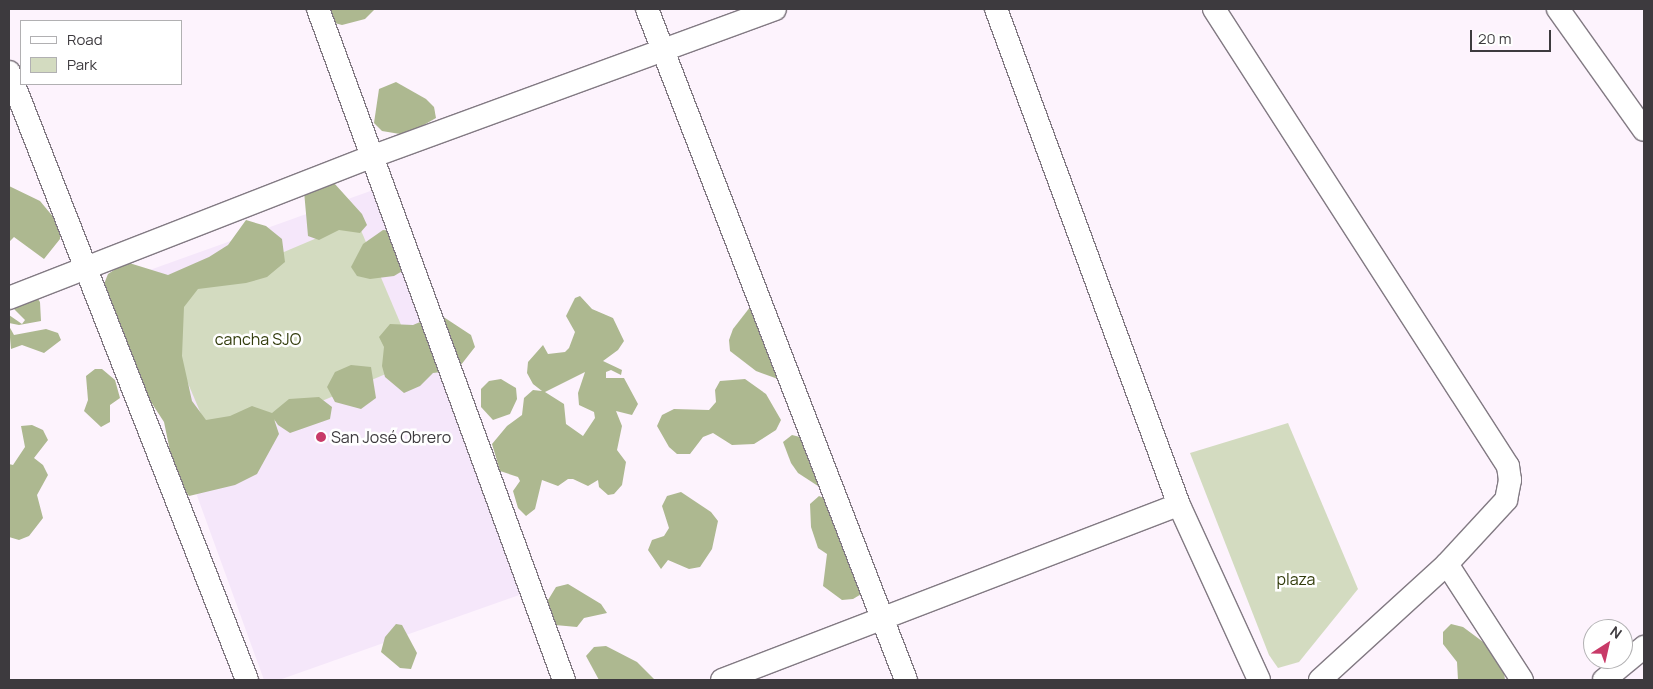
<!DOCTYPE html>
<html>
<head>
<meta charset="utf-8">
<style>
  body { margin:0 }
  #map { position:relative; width:1653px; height:689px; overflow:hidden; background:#fdf3fd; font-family:Manrope,sans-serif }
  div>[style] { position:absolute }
  .education>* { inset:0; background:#f5e7fa }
  .green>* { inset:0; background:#d3dbc0; transform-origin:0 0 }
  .forest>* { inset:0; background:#adb890 }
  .roads { filter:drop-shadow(1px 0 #827a83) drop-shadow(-1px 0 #827a83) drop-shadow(0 1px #827a83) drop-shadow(0 -1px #827a83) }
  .minor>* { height:22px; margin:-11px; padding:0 11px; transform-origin:11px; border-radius:11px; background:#fff }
  .dots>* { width:14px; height:14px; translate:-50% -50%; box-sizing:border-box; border:2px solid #fff; border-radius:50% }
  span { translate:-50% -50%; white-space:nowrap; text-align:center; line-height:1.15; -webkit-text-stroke:5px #fff; paint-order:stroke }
  .park-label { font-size:16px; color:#323c0c }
  .poi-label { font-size:16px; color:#3d3a3e }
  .left { translate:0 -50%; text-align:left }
  .frame { position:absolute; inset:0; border:10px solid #3d3a3e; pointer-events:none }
  .legend { position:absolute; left:20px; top:20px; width:162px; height:65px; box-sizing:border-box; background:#fff; border:1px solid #b1b0b2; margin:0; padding:6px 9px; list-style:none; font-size:15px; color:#3d3a3e }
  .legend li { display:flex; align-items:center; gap:10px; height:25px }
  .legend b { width:25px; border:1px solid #b1b0b2 }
  .north { position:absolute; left:1583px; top:619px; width:50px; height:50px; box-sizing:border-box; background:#fff; border:1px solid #b1b0b2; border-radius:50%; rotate:35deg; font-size:14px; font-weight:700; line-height:20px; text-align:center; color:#3d3a3e }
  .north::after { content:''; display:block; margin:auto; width:18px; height:22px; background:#c83a68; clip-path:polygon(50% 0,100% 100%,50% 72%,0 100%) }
  .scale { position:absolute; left:1470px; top:30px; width:81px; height:22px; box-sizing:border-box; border:2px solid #3d3a3e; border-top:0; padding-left:6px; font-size:15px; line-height:18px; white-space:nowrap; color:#3d3a3e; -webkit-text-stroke:4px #fff; paint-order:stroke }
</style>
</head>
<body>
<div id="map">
  <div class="education">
    <i style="clip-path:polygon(376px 189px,522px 594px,279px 680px,264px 680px,119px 281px)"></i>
  </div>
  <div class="green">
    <i style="left:357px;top:221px;width:152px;height:219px;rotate:67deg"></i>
    <i style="clip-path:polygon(1288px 423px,1358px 589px,1299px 662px,1278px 668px,1269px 655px,1190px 453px)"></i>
  </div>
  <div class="forest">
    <i style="clip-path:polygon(321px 9px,375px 9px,365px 19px,342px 25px,331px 22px)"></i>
    <i style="clip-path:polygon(396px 82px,426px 99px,434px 107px,436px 118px,406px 135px,382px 131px,374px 123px,379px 89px)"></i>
    <i style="clip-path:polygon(334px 183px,362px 214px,367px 225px,360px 233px,339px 230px,319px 240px,308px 236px,304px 191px)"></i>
    <i style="clip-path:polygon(9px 186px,40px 201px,60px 225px,60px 239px,44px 259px,14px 237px,9px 242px)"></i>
    <i style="clip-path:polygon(246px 220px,266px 226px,282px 239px,285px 262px,267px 277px,246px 283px,198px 289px,184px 307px,182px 356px,192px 401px,206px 420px,230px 416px,252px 406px,272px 413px,289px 399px,319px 397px,332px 407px,330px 419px,290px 433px,278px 425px,274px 419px,279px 434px,257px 474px,235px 485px,189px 496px,175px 475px,164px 422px,138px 382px,100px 294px,108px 274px,126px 262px,168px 275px,209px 257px,228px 245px)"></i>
    <i style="clip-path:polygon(383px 230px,394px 231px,414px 264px,394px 276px,370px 279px,357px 276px,351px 267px,363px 244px)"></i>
    <i style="clip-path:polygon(32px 291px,40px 302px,41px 321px,19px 325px,9px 323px,9px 315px,22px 324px,25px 320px,9px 304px)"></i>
    <i style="clip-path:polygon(evenodd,580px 296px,592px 309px,613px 318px,624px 341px,618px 350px,603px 361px,622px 370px,621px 375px,611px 370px,606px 372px,606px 378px,624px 378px,638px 404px,632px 415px,616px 411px,622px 426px,617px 450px,626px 462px,622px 485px,614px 494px,608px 495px,599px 487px,598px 480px,588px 486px,573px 479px,568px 479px,558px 486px,542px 480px,535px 509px,526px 516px,518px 508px,513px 491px,520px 481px,518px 477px,500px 471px,492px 444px,507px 426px,522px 415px,524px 398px,533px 390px,542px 391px,533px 384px,527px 373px,528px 362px,543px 345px,548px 354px,565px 352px,569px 348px,575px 332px,566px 316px,575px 298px,580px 296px,585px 372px,578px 393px,579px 405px,594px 412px,595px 418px,583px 436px,566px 424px,564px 404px,545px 392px,585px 372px)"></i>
    <i style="clip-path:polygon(754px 302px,791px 349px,790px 360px,778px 379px,756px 371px,730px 351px,729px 340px,733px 329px)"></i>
    <i style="clip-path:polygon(439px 314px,471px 335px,475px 347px,457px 370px,433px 373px,420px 386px,404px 393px,385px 377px,382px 366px,384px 347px,379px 337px,390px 324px,413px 325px)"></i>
    <i style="clip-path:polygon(9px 326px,14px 335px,46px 329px,58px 333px,61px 340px,44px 353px,22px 345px,11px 349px)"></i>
    <i style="clip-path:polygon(351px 365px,371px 367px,376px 398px,361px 409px,335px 402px,327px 387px,335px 372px)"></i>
    <i style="clip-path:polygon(95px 369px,102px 369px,115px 380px,120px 398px,110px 405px,110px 422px,101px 427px,84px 411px,88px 400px,86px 376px)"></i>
    <i style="clip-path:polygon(501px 379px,516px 388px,517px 399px,510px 414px,493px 420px,481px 407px,481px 389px,489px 381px)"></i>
    <i style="clip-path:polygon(745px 379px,766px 394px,781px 420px,776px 430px,754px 444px,732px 445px,713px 433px,703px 437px,690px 454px,677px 454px,669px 447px,657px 426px,662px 415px,674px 409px,709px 410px,716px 402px,715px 390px,720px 381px)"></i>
    <i style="clip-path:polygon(32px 425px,43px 430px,48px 440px,34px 458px,43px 465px,48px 475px,37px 495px,43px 518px,29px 536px,19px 540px,9px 537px,9px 464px,13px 465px,25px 447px,21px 426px)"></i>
    <i style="clip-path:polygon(792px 435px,804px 438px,829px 485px,818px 486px,798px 473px,791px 463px,783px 442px)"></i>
    <i style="clip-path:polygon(681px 492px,711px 512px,718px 521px,712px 549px,700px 567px,689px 569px,668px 560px,661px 569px,648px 550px,652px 540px,664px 536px,669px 528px,662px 506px,667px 496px)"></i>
    <i style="clip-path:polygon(819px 496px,840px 505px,863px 593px,853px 599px,842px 600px,823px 586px,827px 554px,818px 548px,811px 527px,810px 504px)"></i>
    <i style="clip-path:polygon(568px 584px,601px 604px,607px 613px,584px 618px,577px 627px,555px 625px,545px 605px,556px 587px)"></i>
    <i style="clip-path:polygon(396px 624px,402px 625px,417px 653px,411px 669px,400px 668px,381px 652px,385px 637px)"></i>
    <i style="clip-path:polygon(1451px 624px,1463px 627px,1502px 656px,1505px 680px,1458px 680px,1457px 662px,1443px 644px,1443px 632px)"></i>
    <i style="clip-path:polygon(606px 646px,637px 662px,655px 680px,599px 680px,586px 656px,594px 647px)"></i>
  </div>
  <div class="roads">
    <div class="minor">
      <i style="left:318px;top:9px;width:715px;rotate:69.87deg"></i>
      <i style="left:647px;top:9px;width:719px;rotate:68.89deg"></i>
      <i style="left:996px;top:9px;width:529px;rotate:69.75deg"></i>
      <i style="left:1179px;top:505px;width:192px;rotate:65.4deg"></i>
      <i style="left:1214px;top:9px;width:543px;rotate:57.25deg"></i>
      <i style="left:1508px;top:466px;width:14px;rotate:82deg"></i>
      <i style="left:1510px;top:480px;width:20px;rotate:101deg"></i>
      <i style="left:1506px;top:500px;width:87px;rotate:132.7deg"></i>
      <i style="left:1447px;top:564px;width:172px;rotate:137.6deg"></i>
      <i style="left:1558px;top:9px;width:148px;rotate:54.6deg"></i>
      <i style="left:9px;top:72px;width:653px;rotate:68.62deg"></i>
      <i style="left:9px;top:298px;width:388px;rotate:-21.3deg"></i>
      <i style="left:371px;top:157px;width:430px;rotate:-20.1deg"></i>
      <i style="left:1447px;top:564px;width:138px;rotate:57.1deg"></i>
      <i style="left:722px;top:680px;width:489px;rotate:-21deg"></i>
      <i style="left:1604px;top:680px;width:52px;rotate:-39.5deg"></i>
    </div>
  </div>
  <div class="dots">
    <i style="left:321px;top:437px;background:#c83a68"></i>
  </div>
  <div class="park-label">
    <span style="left:258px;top:339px">cancha SJO</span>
    <span style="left:1296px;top:579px">plaza</span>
  </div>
  <div class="poi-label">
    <span class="left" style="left:331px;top:437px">San José Obrero</span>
  </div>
  <div class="frame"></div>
  <ul class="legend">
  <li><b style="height:6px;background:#fff"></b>Road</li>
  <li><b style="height:14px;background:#d3dbc0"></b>Park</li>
  </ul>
  <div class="north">N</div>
  <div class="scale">20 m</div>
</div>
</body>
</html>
